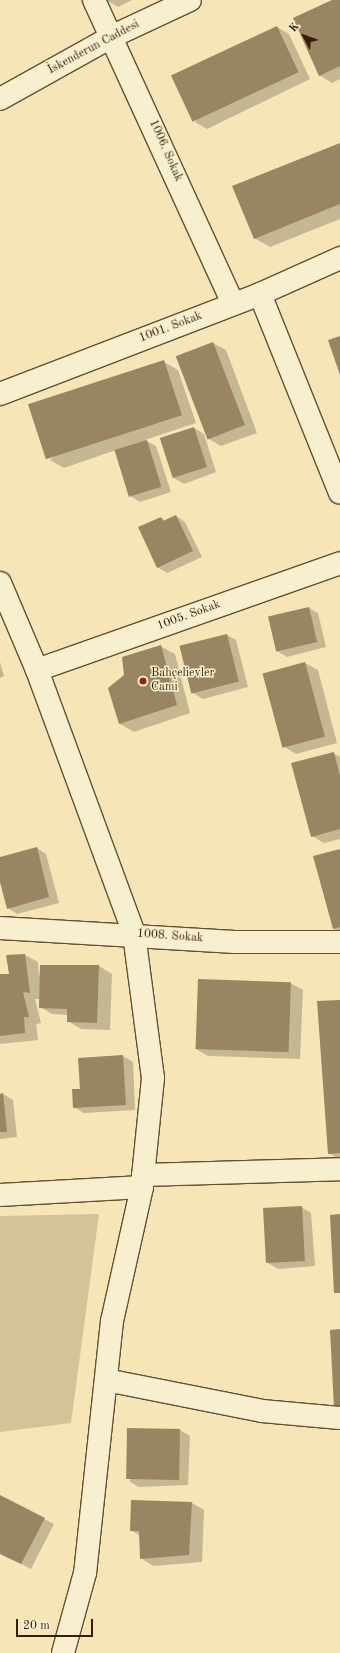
<!DOCTYPE html>
<html>
<head>
<meta charset="utf-8">
<style>
  body { margin:0 }
  #map { position:relative; width:340px; height:1653px; overflow:hidden; background:#f5e5b7; font-family:"Old Standard TT",serif }
  div>[style] { position:absolute }
  .green>* { inset:0; background:#d4c398 }
  .shadow>* { inset:0; background:#0003 }
  .building>* { inset:0; background:#998561; transform-origin:0 0 }
  .roads { filter:drop-shadow(1px 0 #654f30) drop-shadow(-1px 0 #654f30) drop-shadow(0 1px #654f30) drop-shadow(0 -1px #654f30) }
  .minor>* { height:22px; margin:-11px; padding:0 11px; transform-origin:11px; border-radius:11px; background:#f8eed0 }
  .dots>* { width:11px; height:11px; translate:-50% -50%; box-sizing:border-box; border:2px solid #f8eed0; border-radius:50% }
  span { translate:-50% -50%; white-space:nowrap; text-align:center; line-height:1.15; -webkit-text-stroke:3px #f8eed0; paint-order:stroke }
  .street-label { font-size:12px; color:#351d03 }
  .poi-label { font-size:12px; color:#351d03 }
  .left { translate:0 -50%; text-align:left }
  .north { position:absolute; left:284px; top:16px; width:40px; height:40px; -webkit-text-stroke:3px #f8eed0; paint-order:stroke; rotate:311deg; font-size:11px; font-weight:700; line-height:16px; text-align:center; color:#351d03 }
  .north::after { content:''; display:block; margin:auto; width:14px; height:18px; background:#351d03; clip-path:polygon(50% 0,100% 100%,50% 72%,0 100%) }
  .scale { position:absolute; left:16px; top:1619px; width:77px; height:18px; box-sizing:border-box; border:2px solid #351d03; border-top:0; padding-left:5px; font-size:12px; line-height:14px; white-space:nowrap; color:#351d03; -webkit-text-stroke:3px #f8eed0; paint-order:stroke }
</style>
</head>
<body>
<div id="map">
  <div class="green">
    <i style="clip-path:polygon(99px 1214px,71px 1423px,0 1432px,0 1216px)"></i>
  </div>
  <div class="shadow">
    <i style="clip-path:polygon(106px 0,132px 0,118px 7px)"></i>
    <i style="clip-path:polygon(334px 0,340px 0,340px 79px,332px 83px,319px 75px)"></i>
    <i style="clip-path:polygon(277px 27px,289px 34px,310px 79px,207px 129px,195px 122px)"></i>
    <i style="clip-path:polygon(340px 144px,340px 219px,270px 247px,254px 238px)"></i>
    <i style="clip-path:polygon(213px 343px,226px 350px,257px 433px,221px 446px,209px 439px,177px 357px)"></i>
    <i style="clip-path:polygon(164px 362px,178px 370px,196px 423px,145px 440px,156px 446px,171px 492px,140px 502px,130px 496px,116px 450px,64px 468px,50px 460px)"></i>
    <i style="clip-path:polygon(194px 428px,204px 434px,216px 472px,184px 484px,174px 478px)"></i>
    <i style="clip-path:polygon(176px 516px,185px 522px,202px 557px,167px 573px,157px 567px,161px 518px,166px 521px)"></i>
    <i style="clip-path:polygon(309px 608px,318px 613px,326px 647px,287px 657px,277px 651px)"></i>
    <i style="clip-path:polygon(227px 635px,236px 640px,248px 687px,203px 699px,193px 693px)"></i>
    <i style="clip-path:polygon(160px 646px,175px 654px,190px 713px,134px 732px,120px 724px)"></i>
    <i style="clip-path:polygon(0 662px,4px 676px,0 678px)"></i>
    <i style="clip-path:polygon(305px 663px,318px 670px,337px 743px,296px 754px,283px 746px)"></i>
    <i style="clip-path:polygon(333px 753px,340px 757px,340px 839px,324px 843px,312px 836px)"></i>
    <i style="clip-path:polygon(37px 848px,46px 854px,59px 903px,17px 914px,8px 908px,0 878px,0 858px)"></i>
    <i style="clip-path:polygon(340px 850px,340px 932px,333px 929px)"></i>
    <i style="clip-path:polygon(25px 955px,38px 962px,39px 977px,41px 966px,99px 966px,112px 974px,110px 1030px,81px 1029px,68px 1021px,68px 1015px,52px 1014px,40px 1007px,40px 999px,35px 999px,41px 1023px,36px 1024px,38px 1040px,0 1044px,0 975px,10px 974px)"></i>
    <i style="clip-path:polygon(290px 983px,303px 990px,300px 1059px,208px 1056px,196px 1049px)"></i>
    <i style="clip-path:polygon(340px 1001px,340px 1160px,329px 1153px)"></i>
    <i style="clip-path:polygon(123px 1056px,133px 1062px,135px 1110px,84px 1113px,74px 1107px,81px 1090px)"></i>
    <i style="clip-path:polygon(3px 1094px,13px 1100px,17px 1137px,0 1139px,0 1095px)"></i>
    <i style="clip-path:polygon(301px 1207px,311px 1213px,315px 1266px,278px 1269px,268px 1263px)"></i>
    <i style="clip-path:polygon(180px 1430px,190px 1436px,188px 1485px,139px 1487px,129px 1481px)"></i>
    <i style="clip-path:polygon(0 1497px,54px 1524px,31px 1569px,0 1553px)"></i>
    <i style="clip-path:polygon(192px 1503px,204px 1510px,202px 1562px,153px 1566px,141px 1558px,140px 1536px,131px 1530px)"></i>
  </div>
  <div class="building">
    <i style="clip-path:polygon(332px 0,340px 0,340px 66px,319px 76px,293px 18px)"></i>
    <i style="left:277px;top:26px;width:51px;height:117px;rotate:65deg"></i>
    <i style="clip-path:polygon(340px 143px,340px 204px,254px 239px,232px 186px)"></i>
    <i style="clip-path:polygon(340px 336px,340px 375px,328px 340px)"></i>
    <i style="left:213px;top:342px;width:89px;height:40px;rotate:69deg"></i>
    <i style="left:164px;top:360px;width:58px;height:143px;rotate:72deg"></i>
    <i style="left:194px;top:427px;width:42px;height:36px;rotate:72deg"></i>
    <i style="left:147px;top:440px;width:49px;height:34px;rotate:73deg"></i>
    <i style="clip-path:polygon(176px 515px,193px 551px,157px 568px,138px 527px,161px 517px,163px 521px)"></i>
    <i style="left:309px;top:607px;width:36px;height:42px;rotate:77deg"></i>
    <i style="left:227px;top:634px;width:49px;height:49px;rotate:76deg"></i>
    <i style="clip-path:polygon(161px 645px,177px 705px,119px 724px,108px 688px,124px 675px,122px 657px)"></i>
    <i style="left:305px;top:662px;width:77px;height:44px;rotate:75deg"></i>
    <i style="clip-path:polygon(334px 752px,340px 776px,340px 829px,311px 837px,291px 763px)"></i>
    <i style="clip-path:polygon(37px 847px,49px 897px,7px 909px,0 882px,0 857px)"></i>
    <i style="clip-path:polygon(340px 849px,340px 927px,333px 929px,313px 856px)"></i>
    <i style="clip-path:polygon(25px 954px,30px 993px,23px 992px,29px 1017px,24px 1017px,25px 1033px,0 1036px,0 974px,9px 974px,6px 955px)"></i>
    <i style="clip-path:polygon(40px 965px,99px 965px,97px 1023px,67px 1022px,67px 1009px,39px 1008px)"></i>
    <i style="left:198px;top:979px;width:93px;height:70px;rotate:2deg"></i>
    <i style="clip-path:polygon(340px 1000px,340px 1153px,328px 1154px,317px 1001px)"></i>
    <i style="clip-path:polygon(123px 1055px,126px 1105px,73px 1108px,72px 1089px,80px 1089px,78px 1058px)"></i>
    <i style="clip-path:polygon(3px 1093px,7px 1132px,0 1132px,0 1094px)"></i>
    <i style="left:302px;top:1206px;width:55px;height:39px;rotate:87deg"></i>
    <i style="clip-path:polygon(340px 1214px,340px 1293px,334px 1293px,330px 1215px)"></i>
    <i style="clip-path:polygon(340px 1329px,340px 1407px,334px 1408px,330px 1330px)"></i>
    <i style="left:180px;top:1429px;width:51px;height:53px;rotate:91deg"></i>
    <i style="clip-path:polygon(0 1495px,45px 1518px,21px 1564px,0 1554px)"></i>
    <i style="clip-path:polygon(131px 1500px,192px 1502px,189px 1555px,140px 1559px,139px 1531px,130px 1531px)"></i>
  </div>
  <div class="roads">
    <div class="minor">
      <i style="left:94px;top:0;width:333px;rotate:65.4deg"></i>
      <i style="left:0;top:99px;width:129px;rotate:-29.1deg"></i>
      <i style="left:113px;top:36px;width:85px;rotate:-25.1deg"></i>
      <i style="left:260px;top:294px;width:214px;rotate:68.1deg"></i>
      <i style="left:0;top:394px;width:279px;rotate:-21deg"></i>
      <i style="left:260px;top:294px;width:88px;rotate:-24.2deg"></i>
      <i style="left:0;top:583px;width:95px;rotate:67deg"></i>
      <i style="left:37px;top:670px;width:281px;rotate:69.8deg"></i>
      <i style="left:134px;top:934px;width:145px;rotate:82.5deg"></i>
      <i style="left:153px;top:1078px;width:110px;rotate:95.8deg"></i>
      <i style="left:142px;top:1187px;width:137px;rotate:102.6deg"></i>
      <i style="left:112px;top:1321px;width:253px;rotate:96.1deg"></i>
      <i style="left:85px;top:1573px;width:83px;rotate:105.4deg"></i>
      <i style="left:37px;top:670px;width:321px;rotate:-19.4deg"></i>
      <i style="left:0;top:928px;width:235px;rotate:3.4deg"></i>
      <i style="left:235px;top:942px;width:105px"></i>
      <i style="left:143px;top:1175px;width:197px;rotate:-1.7deg"></i>
      <i style="left:0;top:1195px;width:142px;rotate:-3.2deg"></i>
      <i style="left:106px;top:1380px;width:159px;rotate:11.2deg"></i>
      <i style="left:262px;top:1411px;width:78px;rotate:5.1deg"></i>
    </div>
  </div>
  <div class="dots">
    <i style="left:143px;top:681px;background:#8f2418"></i>
  </div>
  <div class="street-label">
    <span style="left:94px;top:48px;rotate:-28deg">İskenderun Caddesi</span>
    <span style="left:165px;top:151px;rotate:66deg">1006. Sokak</span>
    <span style="left:171px;top:328px;rotate:-21deg">1001. Sokak</span>
    <span style="left:189px;top:616px;rotate:-20deg">1005. Sokak</span>
    <span style="left:170px;top:937px;rotate:4deg">1008. Sokak</span>
  </div>
  <div class="poi-label">
    <span class="left" style="left:151px;top:681px">Bahçelievler<br>Cami</span>
  </div>
  <div class="north">K</div>
  <div class="scale">20 m</div>
</div>
</body>
</html>
